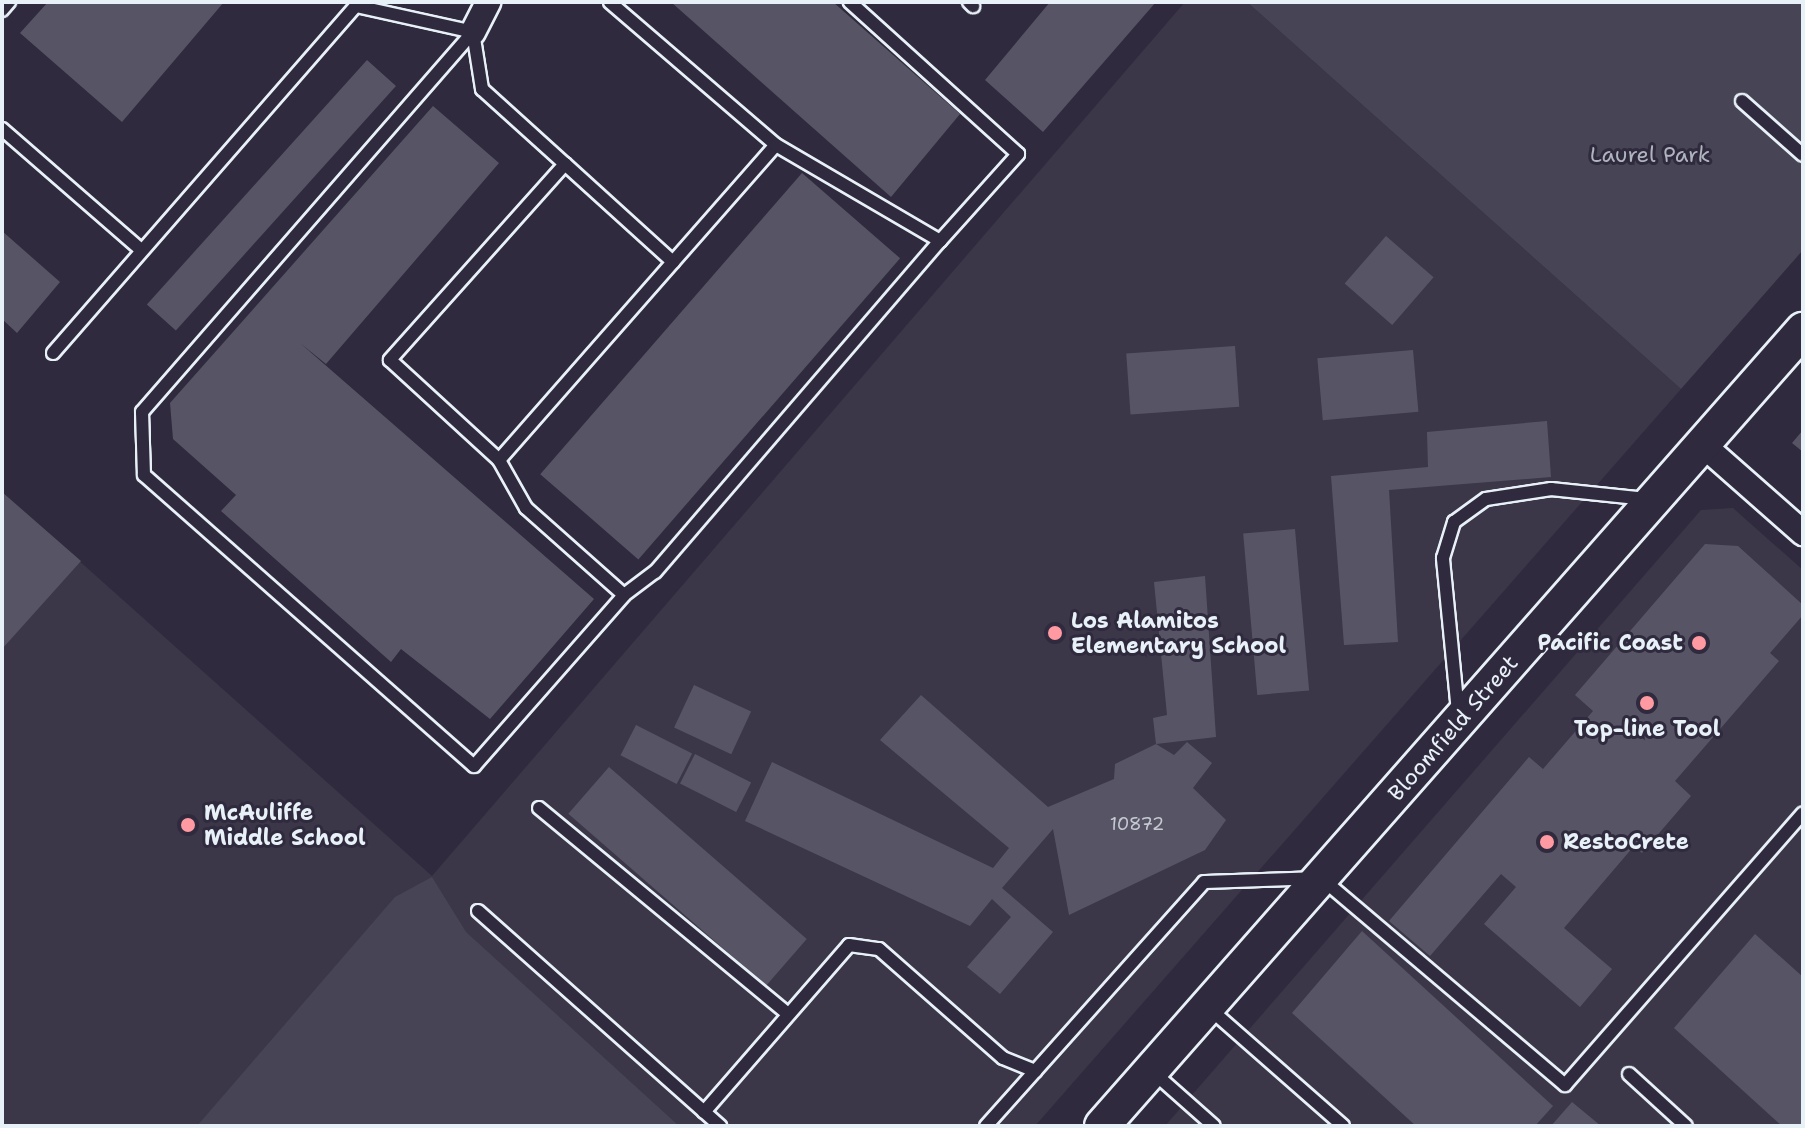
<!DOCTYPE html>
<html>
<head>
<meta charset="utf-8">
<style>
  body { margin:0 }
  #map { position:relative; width:1805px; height:1128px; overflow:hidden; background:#2f2a3d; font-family:"Shantell Sans",sans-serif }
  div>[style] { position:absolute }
  .built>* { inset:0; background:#3b3749 }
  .green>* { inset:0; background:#464455 }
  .building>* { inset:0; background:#575565; transform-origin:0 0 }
  .roads { filter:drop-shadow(2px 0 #e8f1f8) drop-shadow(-2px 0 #e8f1f8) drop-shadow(0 2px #e8f1f8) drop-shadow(0 -2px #e8f1f8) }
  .lane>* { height:12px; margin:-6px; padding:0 6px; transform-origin:6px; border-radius:6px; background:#2f2a3d }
  .street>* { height:24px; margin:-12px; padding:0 12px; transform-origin:12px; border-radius:12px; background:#2f2a3d }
  .secondary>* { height:34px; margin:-17px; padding:0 17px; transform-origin:17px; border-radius:17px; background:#2f2a3d }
  .dots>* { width:22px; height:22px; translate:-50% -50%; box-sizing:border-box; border:4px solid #2f2a3d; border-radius:50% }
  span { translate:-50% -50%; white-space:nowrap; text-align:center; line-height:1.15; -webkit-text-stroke:6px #2f2a3d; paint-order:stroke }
  .number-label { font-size:18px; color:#c4cad3 }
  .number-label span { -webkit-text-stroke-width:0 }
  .park-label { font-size:22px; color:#afb4bf }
  .poi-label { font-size:22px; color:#e8f1f8; font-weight:700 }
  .left { translate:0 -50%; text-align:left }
  .right { translate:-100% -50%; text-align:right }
  .street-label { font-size:22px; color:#e8f1f8 }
  .frame { position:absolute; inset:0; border:4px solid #e8f1f8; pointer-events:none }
</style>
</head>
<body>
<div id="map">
  <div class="built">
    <i style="clip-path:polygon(1185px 2px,1247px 2px,1681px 389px,1035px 1126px,2px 1126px,2px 492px,432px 876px)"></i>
    <i style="clip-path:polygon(1733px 508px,1803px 570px,1803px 1126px,1165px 1126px,1701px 510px)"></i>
  </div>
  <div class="green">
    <i style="clip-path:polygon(1247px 2px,1803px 2px,1803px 250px,1681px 389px)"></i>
    <i style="clip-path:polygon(432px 877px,466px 932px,679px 1126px,197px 1126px,395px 897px)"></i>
  </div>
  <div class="building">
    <i style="clip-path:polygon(48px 2px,224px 2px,122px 122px,20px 33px)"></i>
    <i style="clip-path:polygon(671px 2px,833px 2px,960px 114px,891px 197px)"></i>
    <i style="clip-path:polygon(1050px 2px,1156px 2px,1043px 132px,985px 80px)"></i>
    <i style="left:367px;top:60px;width:39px;height:329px;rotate:42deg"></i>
    <i style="clip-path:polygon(433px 106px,499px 163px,326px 364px,300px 343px,594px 599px,490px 719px,401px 649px,391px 662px,221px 511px,236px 495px,173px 439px,170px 403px)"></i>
    <i style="left:802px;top:173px;width:130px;height:399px;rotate:41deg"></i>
    <i style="clip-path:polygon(2px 231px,60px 282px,17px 333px,2px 319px)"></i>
    <i style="left:1386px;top:236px;width:63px;height:63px;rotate:41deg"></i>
    <i style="left:1235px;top:346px;width:61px;height:109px;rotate:86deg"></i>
    <i style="left:1413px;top:350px;width:62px;height:96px;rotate:85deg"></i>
    <i style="clip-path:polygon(1547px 421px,1551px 477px,1389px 490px,1398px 642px,1344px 645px,1331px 476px,1428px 467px,1427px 432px)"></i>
    <i style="clip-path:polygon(1803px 430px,1803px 452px,1792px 443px)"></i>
    <i style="clip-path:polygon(2px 492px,81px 561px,2px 649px)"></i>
    <i style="left:1295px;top:529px;width:162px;height:52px;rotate:85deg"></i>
    <i style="clip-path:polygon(1705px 544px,1738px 546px,1803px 605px,1803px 615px,1770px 653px,1779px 661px,1675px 781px,1691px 796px,1642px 853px,1634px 846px,1564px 928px,1612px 969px,1580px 1007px,1484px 924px,1516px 887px,1501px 874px,1430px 956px,1389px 921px,1529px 757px,1543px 769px,1593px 711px,1575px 695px)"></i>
    <i style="clip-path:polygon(1205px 576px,1216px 737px,1156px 744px,1174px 755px,1187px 742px,1212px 763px,1193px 788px,1226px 820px,1205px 850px,1069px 915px,1053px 829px,1002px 888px,1053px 932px,1000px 994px,967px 967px,1011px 917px,992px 899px,970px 926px,745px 821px,772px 762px,993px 868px,1009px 848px,880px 740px,921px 695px,1048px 807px,1114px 779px,1115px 764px,1156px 744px,1153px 718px,1167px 715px,1154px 582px)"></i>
    <i style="left:694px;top:685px;width:63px;height:47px;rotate:25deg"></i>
    <i style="left:636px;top:725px;width:63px;height:34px;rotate:27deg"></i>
    <i style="left:695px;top:754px;width:63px;height:33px;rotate:27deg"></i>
    <i style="left:609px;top:767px;width:262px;height:62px;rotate:41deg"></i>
    <i style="clip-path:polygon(1362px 931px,1553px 1106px,1535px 1126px,1416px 1126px,1292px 1013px)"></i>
    <i style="clip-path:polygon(1755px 934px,1803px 977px,1803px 1126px,1782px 1126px,1674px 1028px)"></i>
    <i style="clip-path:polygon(1572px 1102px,1601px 1126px,1551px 1126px)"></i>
  </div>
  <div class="roads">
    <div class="lane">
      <i style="left:969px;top:2px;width:6px;rotate:45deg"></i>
      <i style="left:2px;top:10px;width:11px;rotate:-49deg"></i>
      <i style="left:473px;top:32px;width:504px;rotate:131.06deg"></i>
      <i style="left:142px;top:412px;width:63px;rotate:88.2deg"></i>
      <i style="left:144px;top:475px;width:440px;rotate:41.4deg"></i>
      <i style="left:474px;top:766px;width:227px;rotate:-48.7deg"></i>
      <i style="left:624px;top:595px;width:131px;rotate:-138.4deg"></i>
      <i style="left:526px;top:508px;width:55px;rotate:-119.4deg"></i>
      <i style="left:473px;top:32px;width:58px;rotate:81deg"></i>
      <i style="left:482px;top:89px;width:112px;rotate:42.1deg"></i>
      <i style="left:565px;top:164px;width:263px;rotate:131.8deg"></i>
      <i style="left:390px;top:360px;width:148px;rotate:42.5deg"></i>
      <i style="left:499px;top:460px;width:419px;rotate:-48.7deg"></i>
      <i style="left:776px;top:145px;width:219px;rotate:-139.3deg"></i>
      <i style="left:1742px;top:101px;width:81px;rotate:41.5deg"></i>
      <i style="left:2px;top:129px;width:184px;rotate:41deg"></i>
      <i style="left:776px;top:145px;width:190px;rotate:30.3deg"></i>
      <i style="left:940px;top:241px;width:117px;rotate:-48.1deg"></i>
      <i style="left:1018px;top:154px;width:227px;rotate:-137.9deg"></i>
      <i style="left:565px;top:164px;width:146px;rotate:42.2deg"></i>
      <i style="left:53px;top:353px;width:461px;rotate:-48.9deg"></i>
      <i style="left:356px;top:6px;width:120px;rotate:12.5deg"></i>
      <i style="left:624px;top:595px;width:39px;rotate:-37deg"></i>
      <i style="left:655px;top:572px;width:437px;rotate:-49.3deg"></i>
      <i style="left:1458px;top:712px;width:155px;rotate:-95.6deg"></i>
      <i style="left:1443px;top:558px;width:38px;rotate:-73deg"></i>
      <i style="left:1454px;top:522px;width:39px;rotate:-36deg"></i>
      <i style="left:1486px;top:499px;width:66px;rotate:-8.7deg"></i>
      <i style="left:1551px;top:489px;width:96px;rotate:6deg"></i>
      <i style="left:539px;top:808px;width:323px;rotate:39.6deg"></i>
      <i style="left:478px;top:911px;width:324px;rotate:41.6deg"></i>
      <i style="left:1210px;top:1009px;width:177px;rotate:41.3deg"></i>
      <i style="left:1153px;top:1072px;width:81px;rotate:41.5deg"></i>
      <i style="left:1629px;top:1074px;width:77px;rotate:42.4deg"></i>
      <i style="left:704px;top:1112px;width:221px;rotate:-49deg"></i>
      <i style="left:849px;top:945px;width:30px;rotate:8deg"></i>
      <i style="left:879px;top:949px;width:165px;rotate:41.3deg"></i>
      <i style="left:1003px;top:1058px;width:35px;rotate:22deg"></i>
      <i style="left:986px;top:1126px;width:327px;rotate:-48.2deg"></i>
      <i style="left:1204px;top:882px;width:117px;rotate:-2deg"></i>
      <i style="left:1321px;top:878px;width:320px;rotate:40.3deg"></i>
      <i style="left:1565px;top:1085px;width:361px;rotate:-48.8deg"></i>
    </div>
    <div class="street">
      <i style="left:473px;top:32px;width:34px;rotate:-63deg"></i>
      <i style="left:1702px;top:444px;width:135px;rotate:41.4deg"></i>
    </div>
    <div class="secondary">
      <i style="left:1102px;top:1126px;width:1061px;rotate:-48.63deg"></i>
    </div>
  </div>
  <div class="dots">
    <i style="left:1055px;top:633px;background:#ff9aa2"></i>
    <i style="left:1699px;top:643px;background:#ff9aa2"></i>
    <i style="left:1647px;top:703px;background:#ff9aa2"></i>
    <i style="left:188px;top:825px;background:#ff9aa2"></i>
    <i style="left:1547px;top:842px;background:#ff9aa2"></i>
  </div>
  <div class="number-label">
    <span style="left:1137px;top:824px">10872</span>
  </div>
  <div class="park-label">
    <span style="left:1650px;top:155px">Laurel Park</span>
  </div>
  <div class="poi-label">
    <span class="left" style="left:1071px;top:633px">Los Alamitos<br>Elementary School</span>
    <span class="right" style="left:1683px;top:643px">Pacific Coast</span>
    <span style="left:1647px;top:729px">Top-line Tool</span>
    <span class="left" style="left:204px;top:825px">McAuliffe<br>Middle School</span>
    <span class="left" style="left:1563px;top:842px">RestoCrete</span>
  </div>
  <div class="street-label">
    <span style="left:1453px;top:728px;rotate:-49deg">Bloomfield Street</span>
  </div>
  <div class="frame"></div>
</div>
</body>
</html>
